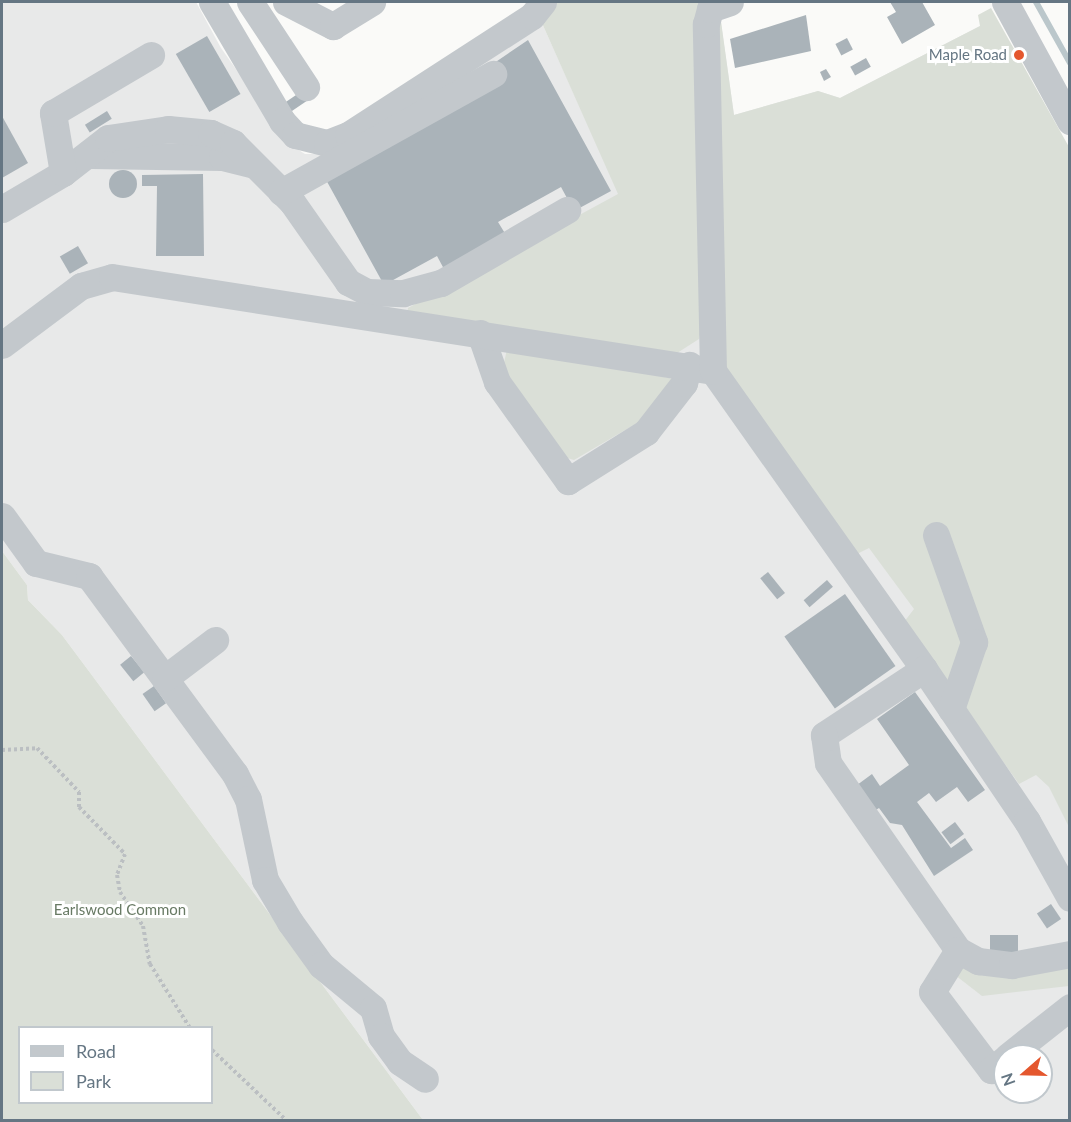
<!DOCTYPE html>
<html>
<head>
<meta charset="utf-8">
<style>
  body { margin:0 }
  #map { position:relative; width:1071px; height:1122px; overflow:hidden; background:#fafaf8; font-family:Lato,sans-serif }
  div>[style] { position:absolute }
  .built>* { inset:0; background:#e8e9e9 }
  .green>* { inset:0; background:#dadfd7 }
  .stream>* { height:6px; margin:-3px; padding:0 3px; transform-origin:3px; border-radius:3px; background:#bbc7cb }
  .building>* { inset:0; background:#aab3b9; transform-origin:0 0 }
  .round { border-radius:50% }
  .path>* { height:4px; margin-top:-2px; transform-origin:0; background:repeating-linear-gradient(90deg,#bbbfc2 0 3px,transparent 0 6px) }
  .minor>* { height:27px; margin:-13.5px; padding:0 13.5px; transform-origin:13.5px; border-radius:13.5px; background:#c3c8cc }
  .dots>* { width:16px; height:16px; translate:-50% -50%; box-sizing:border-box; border:3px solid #fff; border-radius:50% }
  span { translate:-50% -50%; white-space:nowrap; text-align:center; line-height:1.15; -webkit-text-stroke:6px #fff; paint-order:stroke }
  .poi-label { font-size:15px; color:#657683 }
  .right { translate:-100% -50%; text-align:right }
  .park-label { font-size:15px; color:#687a64 }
  .frame { position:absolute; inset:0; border:3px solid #657683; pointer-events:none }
  .legend { position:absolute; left:18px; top:1026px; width:195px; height:78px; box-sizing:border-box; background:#fff; border:2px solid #c1c8cd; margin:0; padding:8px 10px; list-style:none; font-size:18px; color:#657683 }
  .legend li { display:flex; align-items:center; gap:12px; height:30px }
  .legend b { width:30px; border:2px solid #c1c8cd }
  .north { position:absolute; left:993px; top:1044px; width:60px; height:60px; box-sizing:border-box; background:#fff; border:2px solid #c1c8cd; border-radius:50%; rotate:250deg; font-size:16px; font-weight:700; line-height:24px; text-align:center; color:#657683 }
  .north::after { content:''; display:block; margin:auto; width:21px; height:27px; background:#e4572e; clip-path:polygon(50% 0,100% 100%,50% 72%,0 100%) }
</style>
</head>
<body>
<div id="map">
  <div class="built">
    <i style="clip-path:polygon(evenodd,2px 2px,196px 2px,221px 48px,289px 144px,305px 154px,327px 154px,541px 21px,619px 194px,718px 2px,734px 115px,818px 91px,840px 98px,984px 24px,1069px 181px,1069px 1120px,423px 1120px,62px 635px,28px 600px,27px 585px,2px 551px,2px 2px,1005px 1056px,1041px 1056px,1041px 1092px,1005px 1092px,1005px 1056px)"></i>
  </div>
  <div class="green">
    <i style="clip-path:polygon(557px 2px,706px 2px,703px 321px,699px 339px,674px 355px,407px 315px,408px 308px,618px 194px,541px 21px)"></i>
    <i style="clip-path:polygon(991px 8px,1069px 147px,1069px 827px,1049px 787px,1036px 775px,1019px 784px,904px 622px,914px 609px,869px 548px,855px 555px,723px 370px,712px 58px,720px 14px,734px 115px,818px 91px,840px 98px,980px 26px,978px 15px)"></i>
    <i style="clip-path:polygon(508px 345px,674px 379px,644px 419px,574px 460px,564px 457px,503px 367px)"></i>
    <i style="clip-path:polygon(evenodd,2px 551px,27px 585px,28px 600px,62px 635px,423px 1120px,2px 1120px,2px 551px,20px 1028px,212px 1028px,212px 1102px,20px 1102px,20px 1028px)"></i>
    <i style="clip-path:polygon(959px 965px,1069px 967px,1069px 986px,982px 996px,955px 975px)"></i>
  </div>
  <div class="stream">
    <i style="left:1036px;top:2px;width:70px;rotate:60.9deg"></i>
  </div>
  <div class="building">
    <i style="clip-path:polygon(890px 2px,922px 2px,935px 25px,902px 44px,887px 17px,896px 12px)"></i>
    <i style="clip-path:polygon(806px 15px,811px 51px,735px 68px,730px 39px)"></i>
    <i style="left:207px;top:36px;width:67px;height:36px;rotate:60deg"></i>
    <i style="left:847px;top:38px;width:13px;height:13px;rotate:63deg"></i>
    <i style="clip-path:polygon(528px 40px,611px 191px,574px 211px,561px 187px,498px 222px,506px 235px,444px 269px,437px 256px,384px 285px,325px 178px)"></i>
    <i style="left:866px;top:58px;width:10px;height:18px;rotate:61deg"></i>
    <i style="clip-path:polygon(826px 69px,831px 77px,824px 81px,820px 72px)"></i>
    <i style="left:302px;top:91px;width:11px;height:20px;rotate:56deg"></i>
    <i style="left:107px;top:111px;width:9px;height:26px;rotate:58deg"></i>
    <i style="clip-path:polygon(2px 116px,28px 163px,2px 178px)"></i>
    <i class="round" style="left:109px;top:170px;width:28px;height:28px"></i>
    <i style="clip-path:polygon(203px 174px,204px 256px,156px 256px,157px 186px,142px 186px,142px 175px)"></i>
    <i style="left:78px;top:246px;width:20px;height:21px;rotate:60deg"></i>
    <i style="left:768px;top:572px;width:27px;height:10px;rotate:51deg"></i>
    <i style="left:827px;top:580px;width:9px;height:31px;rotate:49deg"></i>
    <i style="left:845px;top:594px;width:88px;height:74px;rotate:55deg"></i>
    <i style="left:131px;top:656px;width:21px;height:14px;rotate:51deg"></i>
    <i style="left:154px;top:686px;width:21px;height:14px;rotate:55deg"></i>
    <i style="clip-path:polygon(915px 692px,985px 790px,968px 802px,957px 787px,936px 802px,929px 793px,917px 802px,951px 848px,965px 838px,973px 850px,934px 876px,902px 825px,890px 823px,879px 808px,871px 813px,853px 788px,872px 774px,880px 786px,909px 765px,877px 719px)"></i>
    <i style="left:955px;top:822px;width:15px;height:17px;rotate:53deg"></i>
    <i style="left:1051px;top:904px;width:18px;height:17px;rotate:56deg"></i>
    <i style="left:990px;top:935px;width:28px;height:19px"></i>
  </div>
  <div class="path">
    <i style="left:2px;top:750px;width:35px;rotate:-3deg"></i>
    <i style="left:37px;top:748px;width:61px;rotate:46.3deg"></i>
    <i style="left:79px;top:792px;width:15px;rotate:90deg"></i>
    <i style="left:79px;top:807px;width:66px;rotate:45.6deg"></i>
    <i style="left:125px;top:854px;width:22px;rotate:111deg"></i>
    <i style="left:117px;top:875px;width:17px;rotate:80deg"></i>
    <i style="left:120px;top:892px;width:41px;rotate:55.9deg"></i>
    <i style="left:143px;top:926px;width:39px;rotate:80deg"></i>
    <i style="left:150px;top:964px;width:75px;rotate:58deg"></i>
    <i style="left:212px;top:1050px;width:102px;rotate:43.4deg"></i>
  </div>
  <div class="minor">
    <i style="left:212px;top:2px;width:138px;rotate:59.5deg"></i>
    <i style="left:282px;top:121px;width:19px;rotate:47deg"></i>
    <i style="left:295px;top:135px;width:33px;rotate:14deg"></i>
    <i style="left:327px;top:143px;width:22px;rotate:-21deg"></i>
    <i style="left:348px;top:135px;width:219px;rotate:-32.9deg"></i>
    <i style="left:532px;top:16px;width:18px;rotate:-52deg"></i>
    <i style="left:250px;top:2px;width:102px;rotate:56.6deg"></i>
    <i style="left:286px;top:2px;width:53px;rotate:27.1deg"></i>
    <i style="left:333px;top:26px;width:46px;rotate:-31.6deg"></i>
    <i style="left:1005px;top:2px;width:136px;rotate:61.4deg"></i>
    <i style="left:90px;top:155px;width:132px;rotate:0.9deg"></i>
    <i style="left:222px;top:157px;width:30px;rotate:14deg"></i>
    <i style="left:63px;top:173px;width:57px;rotate:-37.9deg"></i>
    <i style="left:108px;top:138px;width:61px;rotate:-8.5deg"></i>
    <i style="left:168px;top:129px;width:43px;rotate:5.3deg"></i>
    <i style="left:211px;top:133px;width:24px;rotate:24deg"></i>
    <i style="left:233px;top:143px;width:83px;rotate:45deg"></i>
    <i style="left:292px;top:202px;width:98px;rotate:55deg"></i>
    <i style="left:348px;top:282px;width:21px;rotate:28deg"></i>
    <i style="left:367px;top:292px;width:36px;rotate:2deg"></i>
    <i style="left:403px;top:293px;width:39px;rotate:-15deg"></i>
    <i style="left:441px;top:283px;width:146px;rotate:-30.1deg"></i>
    <i style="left:281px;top:192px;width:243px;rotate:-29.1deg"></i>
    <i style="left:2px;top:209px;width:71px;rotate:-30.5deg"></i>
    <i style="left:63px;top:173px;width:61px;rotate:-99.5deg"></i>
    <i style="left:53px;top:113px;width:114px;rotate:-30.6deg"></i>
    <i style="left:480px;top:333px;width:52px;rotate:70.9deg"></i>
    <i style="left:497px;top:382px;width:122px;rotate:54.4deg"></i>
    <i style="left:568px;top:481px;width:92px;rotate:-32.1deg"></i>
    <i style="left:646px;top:432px;width:62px;rotate:-52.2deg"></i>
    <i style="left:684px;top:383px;width:19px;rotate:-74deg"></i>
    <i style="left:2px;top:345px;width:99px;rotate:-36.8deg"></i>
    <i style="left:81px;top:286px;width:32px;rotate:-16deg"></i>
    <i style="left:112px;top:277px;width:608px;rotate:8.89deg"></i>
    <i style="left:713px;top:371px;width:365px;rotate:54.7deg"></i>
    <i style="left:924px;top:669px;width:184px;rotate:55.9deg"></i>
    <i style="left:1027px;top:821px;width:88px;rotate:60.8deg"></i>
    <i style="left:713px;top:371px;width:347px;rotate:-91.2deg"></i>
    <i style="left:706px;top:24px;width:16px;rotate:-75deg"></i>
    <i style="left:710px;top:9px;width:21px;rotate:-19deg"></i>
    <i style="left:2px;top:516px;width:58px;rotate:54.1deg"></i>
    <i style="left:36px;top:563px;width:55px;rotate:13.8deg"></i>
    <i style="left:89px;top:576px;width:246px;rotate:53.6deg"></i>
    <i style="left:235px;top:774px;width:28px;rotate:63deg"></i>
    <i style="left:248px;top:799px;width:83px;rotate:78.1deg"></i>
    <i style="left:265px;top:880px;width:49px;rotate:59.2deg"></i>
    <i style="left:290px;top:922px;width:53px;rotate:54.2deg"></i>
    <i style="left:321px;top:965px;width:67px;rotate:39.6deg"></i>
    <i style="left:373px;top:1008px;width:29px;rotate:74deg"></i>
    <i style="left:381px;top:1036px;width:32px;rotate:54deg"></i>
    <i style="left:400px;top:1062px;width:30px;rotate:34deg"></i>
    <i style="left:936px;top:535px;width:114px;rotate:70.4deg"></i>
    <i style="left:974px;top:642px;width:71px;rotate:108.9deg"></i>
    <i style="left:924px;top:669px;width:120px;rotate:146.6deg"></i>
    <i style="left:824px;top:735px;width:28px;rotate:82deg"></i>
    <i style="left:828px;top:763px;width:228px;rotate:55.2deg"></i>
    <i style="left:958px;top:950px;width:23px;rotate:29deg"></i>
    <i style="left:978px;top:961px;width:34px;rotate:7deg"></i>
    <i style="left:1012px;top:965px;width:59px;rotate:-10.7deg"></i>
    <i style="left:165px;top:678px;width:63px;rotate:-37.2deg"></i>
    <i style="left:958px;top:950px;width:49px;rotate:121.8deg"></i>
    <i style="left:932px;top:992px;width:98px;rotate:52.9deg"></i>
    <i style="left:991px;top:1070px;width:18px;rotate:-38deg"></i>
    <i style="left:1008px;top:1056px;width:79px;rotate:-38.3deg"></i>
  </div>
  <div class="dots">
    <i style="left:1019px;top:55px;background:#e4572e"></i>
  </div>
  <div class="poi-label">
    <span class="right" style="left:1007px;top:55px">Maple Road</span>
  </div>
  <div class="park-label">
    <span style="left:120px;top:910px">Earlswood Common</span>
  </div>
  <div class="frame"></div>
  <ul class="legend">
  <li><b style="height:8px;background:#c3c8cc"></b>Road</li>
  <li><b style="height:16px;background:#dadfd7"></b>Park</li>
  </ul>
  <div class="north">N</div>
</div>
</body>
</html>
